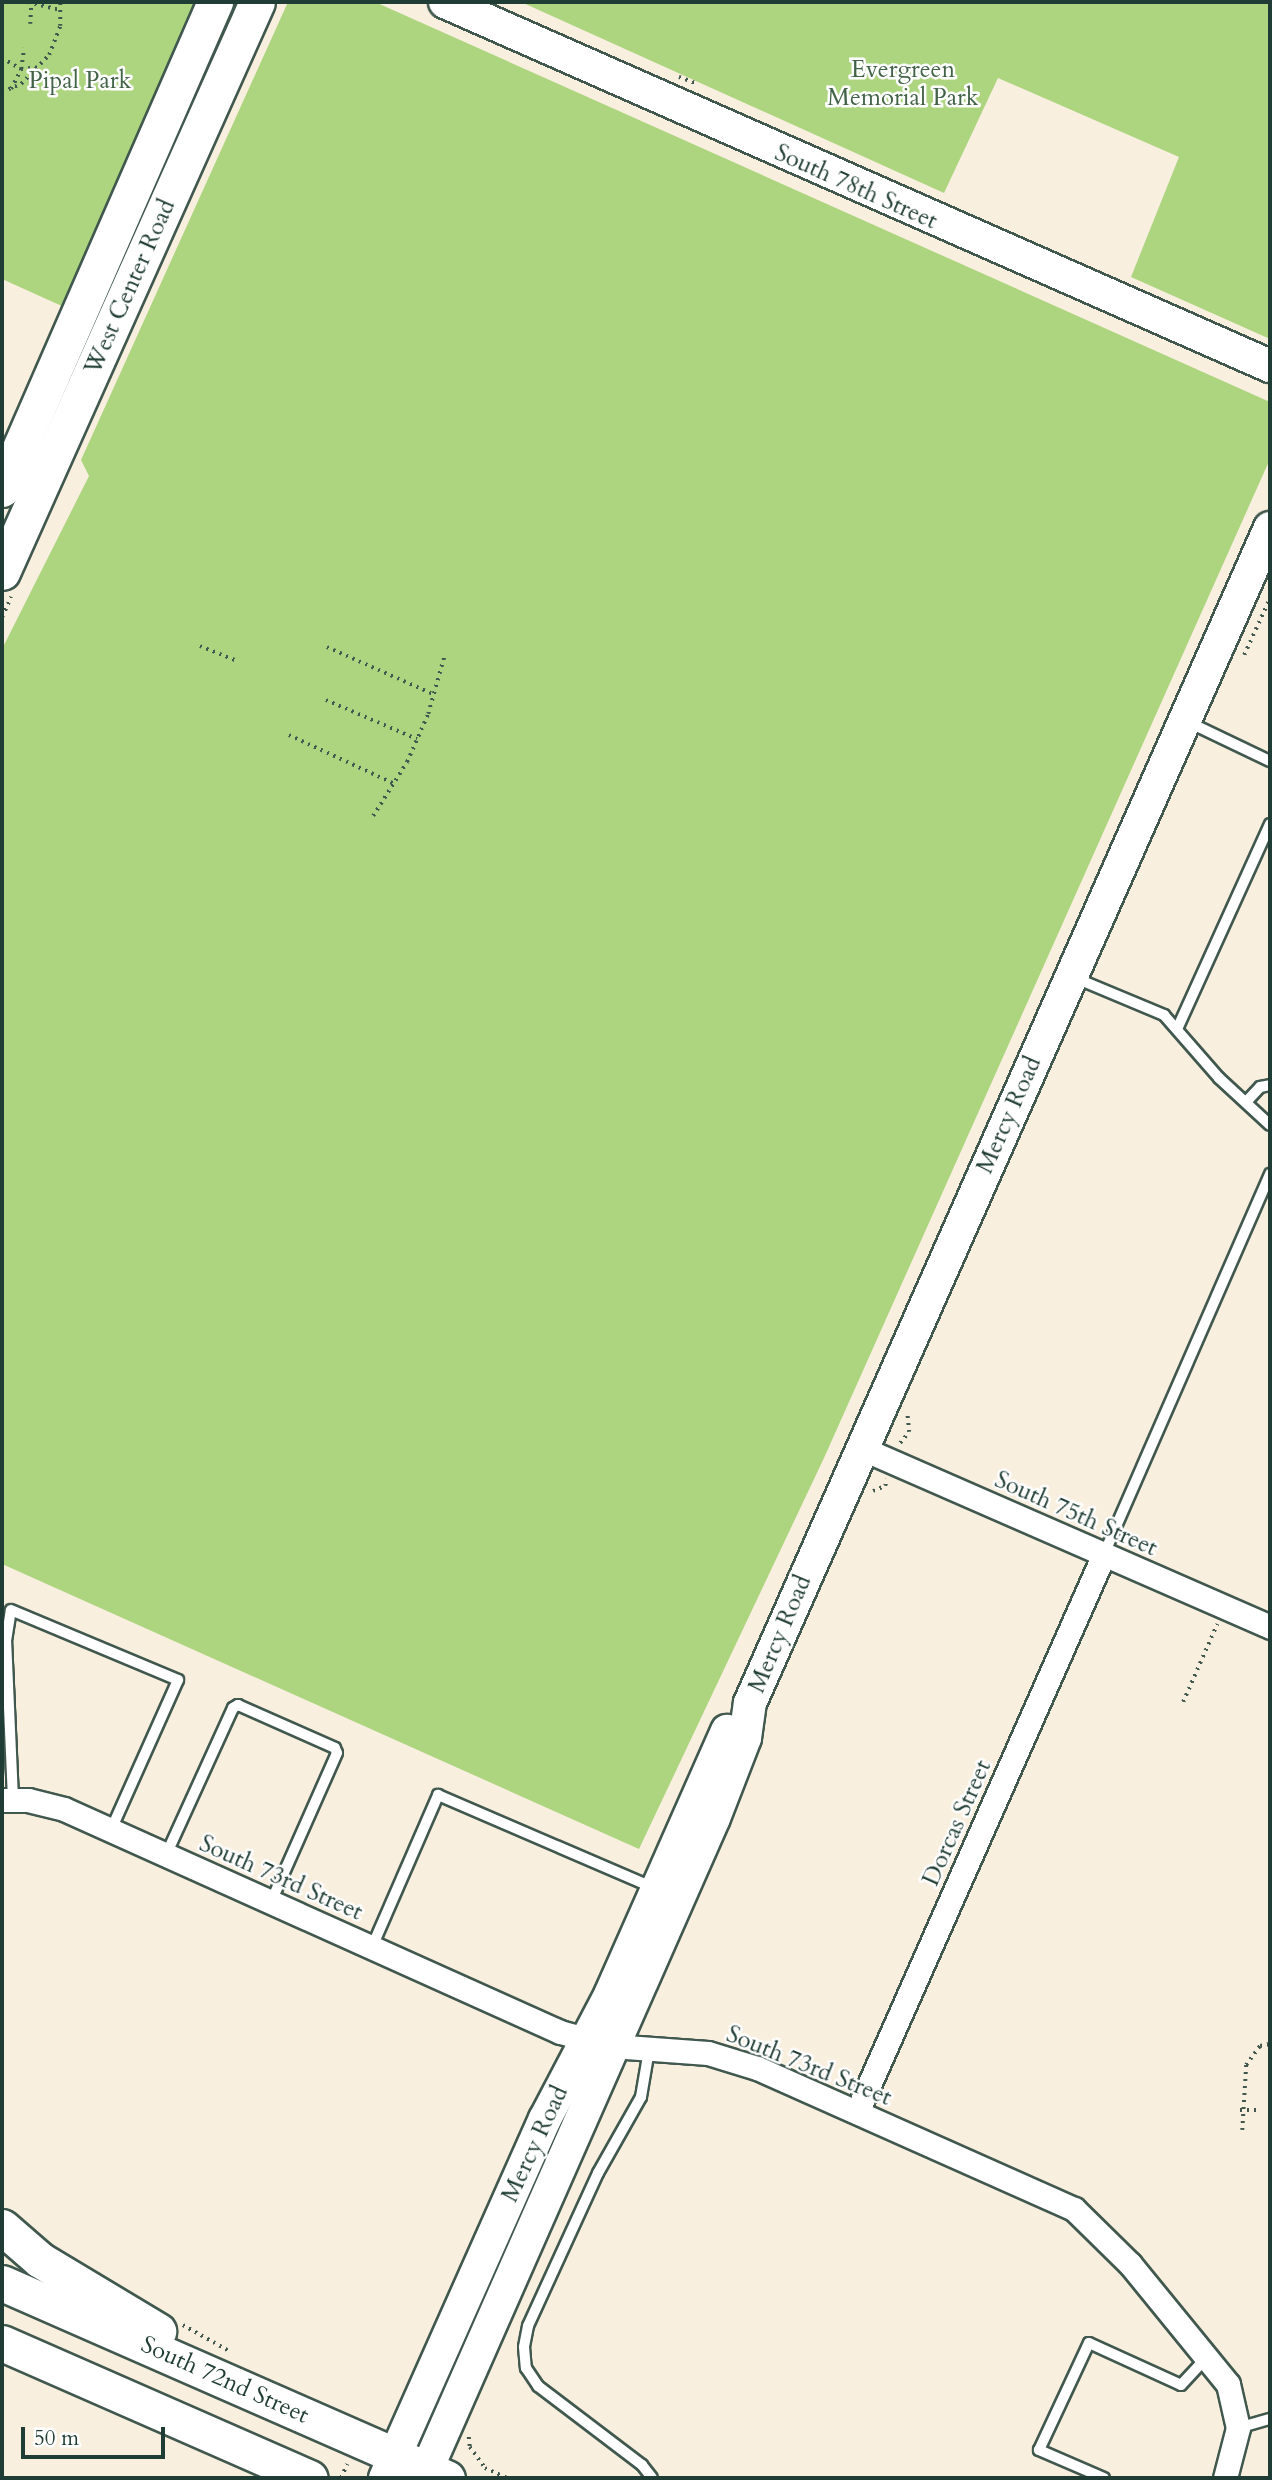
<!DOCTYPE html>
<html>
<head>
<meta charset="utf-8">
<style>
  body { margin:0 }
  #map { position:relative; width:1272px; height:2480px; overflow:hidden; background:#f8efdf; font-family:Cardo,serif }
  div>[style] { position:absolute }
  .green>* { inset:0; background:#add57f }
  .path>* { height:3.5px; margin-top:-1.75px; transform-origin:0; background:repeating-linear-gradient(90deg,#40584e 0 2px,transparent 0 7px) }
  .roads { filter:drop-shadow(2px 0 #40584e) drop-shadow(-2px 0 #40584e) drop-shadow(0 2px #40584e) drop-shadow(0 -2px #40584e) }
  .service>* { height:10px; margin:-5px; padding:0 5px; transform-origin:5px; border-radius:5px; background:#fff }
  .minor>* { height:23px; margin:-11.5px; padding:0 11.5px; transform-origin:11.5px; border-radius:11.5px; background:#fff }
  .secondary>* { height:32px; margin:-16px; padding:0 16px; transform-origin:16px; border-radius:16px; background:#fff }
  .primary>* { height:35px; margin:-17.5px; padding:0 17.5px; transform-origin:17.5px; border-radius:17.5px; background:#fff }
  span { translate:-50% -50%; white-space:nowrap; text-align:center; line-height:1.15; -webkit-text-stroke:5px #fff; paint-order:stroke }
  .park-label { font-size:24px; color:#426347 }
  .street-label { font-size:24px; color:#1f3d34 }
  .frame { position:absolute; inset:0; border:4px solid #1f3d34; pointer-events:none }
  .scale { position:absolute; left:21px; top:2427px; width:144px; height:32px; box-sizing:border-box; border:4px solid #1f3d34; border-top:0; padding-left:9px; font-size:21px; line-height:24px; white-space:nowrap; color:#1f3d34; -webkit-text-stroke:5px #fff; paint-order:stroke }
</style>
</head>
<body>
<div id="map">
  <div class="green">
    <i style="clip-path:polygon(2px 2px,201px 2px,64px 307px,2px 279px)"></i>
    <i style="clip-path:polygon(288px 2px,375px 2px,1270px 402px,1270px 459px,824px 1458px,639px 1849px,2px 1564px,2px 649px,89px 476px,81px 460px)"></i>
    <i style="clip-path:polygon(521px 2px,1270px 2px,1270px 339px,1131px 277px,1179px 157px,998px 78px,944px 193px)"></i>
  </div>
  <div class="path">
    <i style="left:28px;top:2px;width:33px;rotate:14deg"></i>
    <i style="left:30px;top:24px;width:20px;rotate:-87deg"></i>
    <i style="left:2px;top:58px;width:22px;rotate:30deg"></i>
    <i style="left:21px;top:69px;width:18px;rotate:-6deg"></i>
    <i style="left:679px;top:77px;width:20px;rotate:20deg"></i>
    <i style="left:11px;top:89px;width:22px;rotate:-63deg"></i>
    <i style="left:21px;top:69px;width:21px;rotate:-82deg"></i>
    <i style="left:2px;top:92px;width:21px;rotate:-23deg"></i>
    <i style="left:21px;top:84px;width:40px;rotate:-46deg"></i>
    <i style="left:49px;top:55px;width:31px;rotate:-69deg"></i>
    <i style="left:60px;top:26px;width:24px;rotate:-90deg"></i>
    <i style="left:2px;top:617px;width:22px;rotate:-66deg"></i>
    <i style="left:200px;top:646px;width:38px;rotate:22deg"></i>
    <i style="left:327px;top:647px;width:116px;rotate:23.9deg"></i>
    <i style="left:1244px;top:655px;width:63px;rotate:-65.5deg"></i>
    <i style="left:326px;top:700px;width:99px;rotate:23.2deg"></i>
    <i style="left:289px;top:735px;width:115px;rotate:24.8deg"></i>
    <i style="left:373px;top:816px;width:64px;rotate:-57.8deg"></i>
    <i style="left:407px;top:762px;width:52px;rotate:-66.4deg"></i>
    <i style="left:428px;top:714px;width:59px;rotate:-74.3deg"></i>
    <i style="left:900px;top:1443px;width:14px;rotate:-51deg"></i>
    <i style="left:909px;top:1432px;width:19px;rotate:-96deg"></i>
    <i style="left:873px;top:1491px;width:13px;rotate:-23deg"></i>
    <i style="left:885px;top:1486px;width:7px;rotate:-74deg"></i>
    <i style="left:1183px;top:1702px;width:85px;rotate:-66.4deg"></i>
    <i style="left:1240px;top:2110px;width:21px"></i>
    <i style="left:1242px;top:2130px;width:65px;rotate:-86.5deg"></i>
    <i style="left:1246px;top:2065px;width:24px;rotate:-54deg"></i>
    <i style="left:1260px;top:2046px;width:10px;rotate:-11deg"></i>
    <i style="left:183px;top:2325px;width:55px;rotate:29.4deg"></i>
    <i style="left:469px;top:2437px;width:10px;rotate:84deg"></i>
    <i style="left:470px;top:2447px;width:26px;rotate:54deg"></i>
    <i style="left:485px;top:2468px;width:24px;rotate:24deg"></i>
    <i style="left:341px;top:2478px;width:15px;rotate:-67deg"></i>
  </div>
  <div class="roads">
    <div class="service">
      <i style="left:1186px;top:721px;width:93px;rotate:25.5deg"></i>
      <i style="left:1073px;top:977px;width:99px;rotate:22.7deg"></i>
      <i style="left:1164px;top:1015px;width:84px;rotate:48.9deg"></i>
      <i style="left:1219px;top:1078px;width:69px;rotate:42.7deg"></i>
      <i style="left:1178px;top:1027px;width:223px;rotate:-65.6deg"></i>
      <i style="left:1247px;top:1101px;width:19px;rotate:-47deg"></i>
      <i style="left:1260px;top:1087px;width:10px;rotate:-11deg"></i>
      <i style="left:1104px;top:1554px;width:415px;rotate:-66.4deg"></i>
      <i style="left:13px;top:1799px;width:158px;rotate:-92.5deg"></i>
      <i style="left:6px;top:1641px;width:31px;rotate:-81deg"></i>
      <i style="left:11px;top:1610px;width:181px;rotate:22.7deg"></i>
      <i style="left:178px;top:1680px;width:164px;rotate:114.1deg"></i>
      <i style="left:166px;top:1855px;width:162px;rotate:-65.5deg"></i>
      <i style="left:233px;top:1708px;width:6px;rotate:-31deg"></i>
      <i style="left:238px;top:1705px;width:106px;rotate:23.9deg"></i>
      <i style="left:335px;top:1748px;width:5px;rotate:68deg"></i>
      <i style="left:337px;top:1753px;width:163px;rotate:113.9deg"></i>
      <i style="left:372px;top:1947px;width:166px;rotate:-66.5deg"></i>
      <i style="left:438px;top:1795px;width:235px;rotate:23.3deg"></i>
      <i style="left:649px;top:2050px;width:48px;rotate:99.7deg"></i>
      <i style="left:641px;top:2097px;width:87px;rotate:119.5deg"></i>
      <i style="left:598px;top:2173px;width:168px;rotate:114.6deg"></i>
      <i style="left:528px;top:2326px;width:21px;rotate:101deg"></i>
      <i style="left:524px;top:2347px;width:21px;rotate:85deg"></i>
      <i style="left:526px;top:2368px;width:22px;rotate:56deg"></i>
      <i style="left:538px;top:2386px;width:131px;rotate:37.2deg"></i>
      <i style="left:642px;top:2465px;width:16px;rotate:52deg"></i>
      <i style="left:1238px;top:2428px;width:33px;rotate:-16deg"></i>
      <i style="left:1104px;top:2478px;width:71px;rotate:-156.7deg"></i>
      <i style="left:1039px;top:2450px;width:118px;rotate:-65deg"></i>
      <i style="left:1089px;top:2343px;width:101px;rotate:24.5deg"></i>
      <i style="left:1181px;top:2385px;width:38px;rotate:-47deg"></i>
    </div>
    <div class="minor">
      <i style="left:861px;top:1448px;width:446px;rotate:23.6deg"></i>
      <i style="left:2px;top:1800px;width:26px"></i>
      <i style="left:28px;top:1800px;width:37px;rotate:14deg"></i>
      <i style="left:64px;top:1809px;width:544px;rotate:24.21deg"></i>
      <i style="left:560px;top:2032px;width:54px;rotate:15.1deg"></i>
      <i style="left:612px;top:2046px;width:96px;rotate:4.2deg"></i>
      <i style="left:708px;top:2053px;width:51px;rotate:17deg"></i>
      <i style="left:757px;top:2068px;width:347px;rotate:24deg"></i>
      <i style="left:1074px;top:2209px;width:78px;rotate:44.5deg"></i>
      <i style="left:1130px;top:2264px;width:155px;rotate:50.8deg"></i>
      <i style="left:1228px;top:2384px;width:45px;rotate:77.2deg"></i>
      <i style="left:1238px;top:2428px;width:52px;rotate:104.6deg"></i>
      <i style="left:857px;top:2112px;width:610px;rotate:-66.12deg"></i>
    </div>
    <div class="secondary">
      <i style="left:445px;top:2px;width:902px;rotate:23.81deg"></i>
      <i style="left:385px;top:2478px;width:393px;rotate:-66deg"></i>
      <i style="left:545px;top:2119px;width:140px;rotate:-62.3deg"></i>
      <i style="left:610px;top:1995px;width:289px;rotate:-66.1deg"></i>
      <i style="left:423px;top:2478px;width:721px;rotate:-66.21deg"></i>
      <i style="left:714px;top:1818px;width:86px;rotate:-68.8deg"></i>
      <i style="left:745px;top:1738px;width:35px;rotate:-82deg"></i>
      <i style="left:750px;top:1703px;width:1285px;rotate:-66.13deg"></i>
    </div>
    <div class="primary">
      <i style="left:2px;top:489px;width:532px;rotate:-66.38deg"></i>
      <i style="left:2px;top:572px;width:624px;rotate:-65.9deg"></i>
      <i style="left:2px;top:2227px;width:50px;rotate:41deg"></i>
      <i style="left:40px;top:2260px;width:138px;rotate:31deg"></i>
      <i style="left:2px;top:2283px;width:486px;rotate:23.7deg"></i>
      <i style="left:2px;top:2343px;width:336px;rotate:23.7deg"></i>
    </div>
  </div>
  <div class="park-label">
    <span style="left:903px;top:84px">Evergreen<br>Memorial Park</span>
    <span style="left:80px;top:81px">Pipal Park</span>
  </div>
  <div class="street-label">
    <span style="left:856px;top:187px;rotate:24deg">South 78th Street</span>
    <span style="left:130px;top:287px;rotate:-66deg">West Center Road</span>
    <span style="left:1009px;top:1115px;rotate:-66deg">Mercy Road</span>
    <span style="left:1076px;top:1514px;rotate:24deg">South 75th Street</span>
    <span style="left:780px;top:1634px;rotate:-67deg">Mercy Road</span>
    <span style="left:957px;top:1823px;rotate:-66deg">Dorcas Street</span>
    <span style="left:281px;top:1878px;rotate:24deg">South 73rd Street</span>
    <span style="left:809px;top:2066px;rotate:22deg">South 73rd Street</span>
    <span style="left:535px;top:2144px;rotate:-65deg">Mercy Road</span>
    <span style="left:225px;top:2380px;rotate:24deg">South 72nd Street</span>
  </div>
  <div class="frame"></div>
  <div class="scale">50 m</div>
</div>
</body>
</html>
